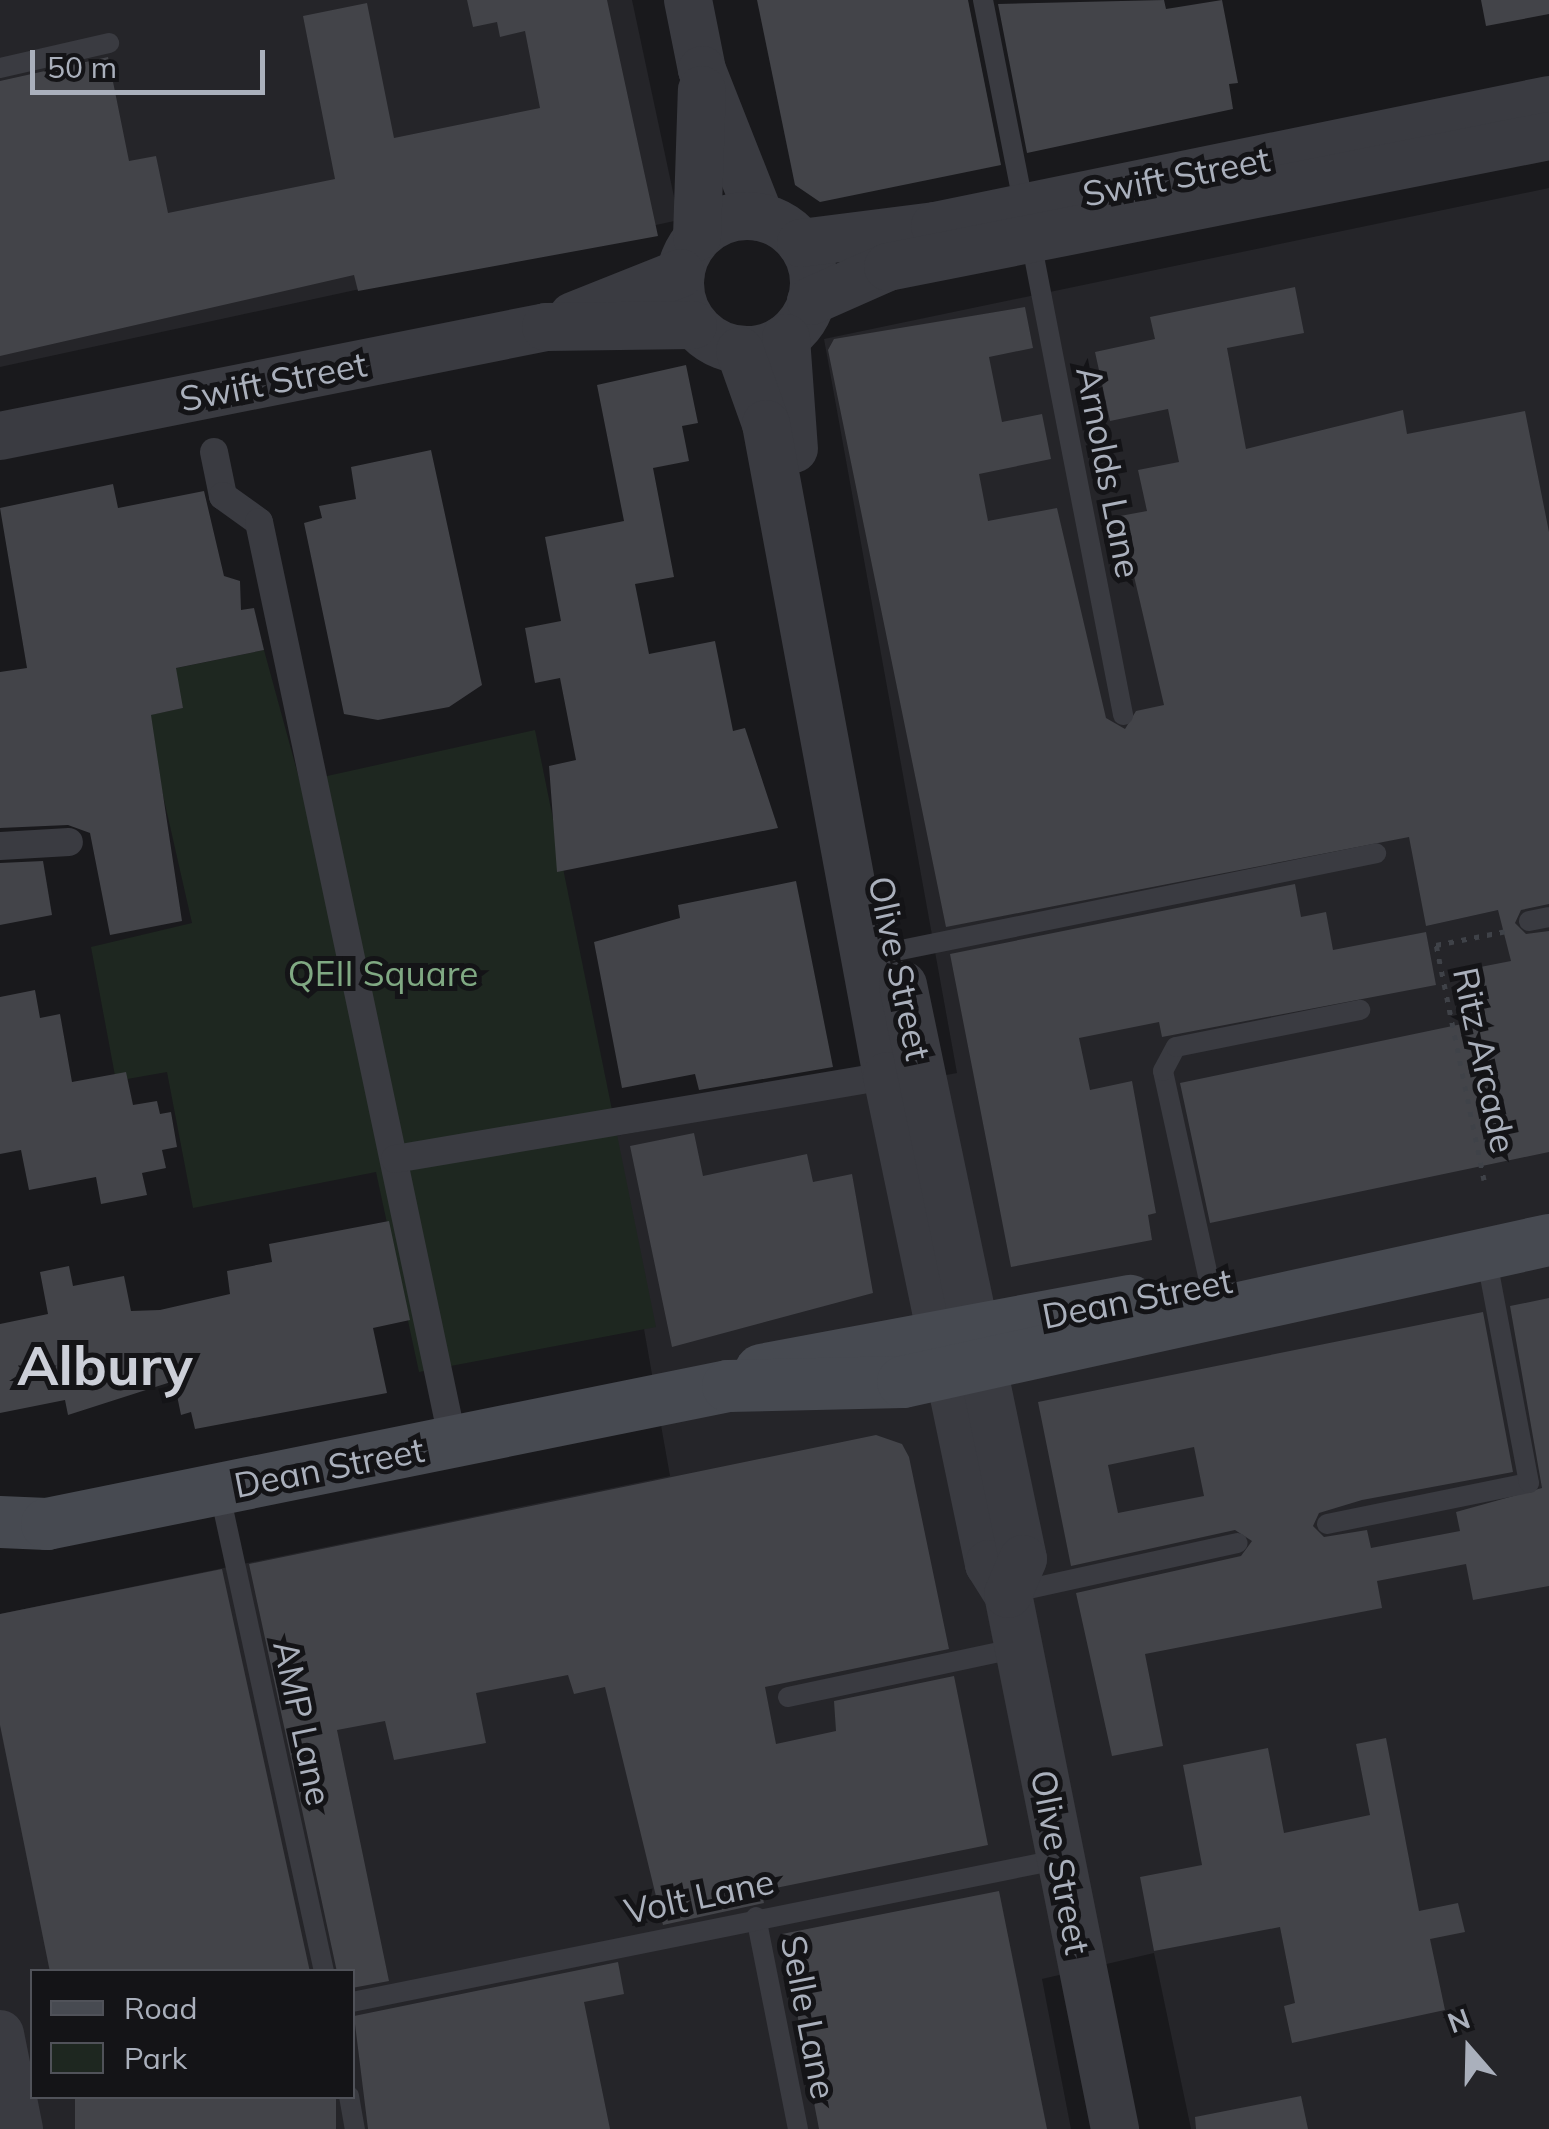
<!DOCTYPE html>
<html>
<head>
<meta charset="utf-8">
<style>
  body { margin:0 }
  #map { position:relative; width:1549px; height:2129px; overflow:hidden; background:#19191c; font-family:Mulish,sans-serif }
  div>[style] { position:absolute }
  .built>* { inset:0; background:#252529 }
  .green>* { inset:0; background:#1e2720 }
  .building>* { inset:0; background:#434449; transform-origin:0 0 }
  .path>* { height:5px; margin-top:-2.5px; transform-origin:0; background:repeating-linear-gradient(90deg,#3f4248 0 5px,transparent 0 13px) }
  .service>* { height:20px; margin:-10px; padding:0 10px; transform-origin:10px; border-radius:10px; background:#3a3b41 }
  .pedestrian>* { height:28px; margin:-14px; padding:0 14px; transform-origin:14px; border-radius:14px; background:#3a3b41 }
  .tertiary>* { height:48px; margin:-24px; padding:0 24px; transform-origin:24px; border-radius:24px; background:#3a3b41 }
  .tertiary>.ring { margin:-24px; padding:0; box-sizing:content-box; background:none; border:48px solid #3a3b41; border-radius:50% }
  .secondary>* { height:52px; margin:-26px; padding:0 26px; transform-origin:26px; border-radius:26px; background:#474a51 }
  span { translate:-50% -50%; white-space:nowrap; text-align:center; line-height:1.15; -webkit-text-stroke:10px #141417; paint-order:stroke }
  .street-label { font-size:35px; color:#aab0bc }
  .park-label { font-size:35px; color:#80a983 }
  .town-label { font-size:55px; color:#cccfd8; font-weight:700 }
  .legend { position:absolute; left:30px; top:1969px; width:325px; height:130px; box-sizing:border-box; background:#141417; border:2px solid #505259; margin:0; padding:12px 18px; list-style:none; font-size:30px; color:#aab0bc }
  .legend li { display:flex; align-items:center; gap:20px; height:50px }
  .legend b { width:50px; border:2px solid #505259 }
  .north { position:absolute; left:1419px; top:1999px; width:100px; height:100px; -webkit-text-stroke:8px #141417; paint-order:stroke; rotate:340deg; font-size:28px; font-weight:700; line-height:40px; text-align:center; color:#aab0bc }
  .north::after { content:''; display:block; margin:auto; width:35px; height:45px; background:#aab0bc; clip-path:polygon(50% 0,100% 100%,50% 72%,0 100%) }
  .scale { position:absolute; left:30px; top:50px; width:235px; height:45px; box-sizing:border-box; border:5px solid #aab0bc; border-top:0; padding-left:12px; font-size:30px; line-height:35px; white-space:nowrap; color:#aab0bc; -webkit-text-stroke:8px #141417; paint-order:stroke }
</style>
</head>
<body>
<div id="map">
  <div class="built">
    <i style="clip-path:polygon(0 0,632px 0,679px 220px,0 367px)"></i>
    <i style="clip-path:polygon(evenodd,1549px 188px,1549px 2129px,1191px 2129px,1154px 1953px,1042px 1979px,1071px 2129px,0 2129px,0 1614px,670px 1476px,610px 1137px,957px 1073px,824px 339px,1549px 188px,32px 1972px,352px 1972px,352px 2096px,32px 2096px,32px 1972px)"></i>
  </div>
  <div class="green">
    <i style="clip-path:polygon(264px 650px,300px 782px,535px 730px,656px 1327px,419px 1372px,376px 1172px,193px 1208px,167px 1072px,116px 1081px,91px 947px,192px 923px,145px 716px,183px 708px,167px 670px)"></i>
  </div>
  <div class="building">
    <i style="clip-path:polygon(467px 0,607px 0,658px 236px,358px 291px,354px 275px,0 356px,0 81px,108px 57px,129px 161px,156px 156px,168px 213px,335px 179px,303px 16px,367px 3px,394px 138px,540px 108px,525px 31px,500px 37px,497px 22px,473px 27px)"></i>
    <i style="clip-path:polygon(757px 0,968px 0,1001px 165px,820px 202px,795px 185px)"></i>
    <i style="clip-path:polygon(1164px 0,1166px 9px,1222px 0,1238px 83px,1229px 84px,1233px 109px,1027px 153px,998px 4px)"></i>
    <i style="clip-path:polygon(1481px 0,1549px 0,1549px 14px,1486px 26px)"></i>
    <i style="clip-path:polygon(1295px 287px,1304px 333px,1227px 348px,1246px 449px,1403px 410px,1407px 434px,1525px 411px,1549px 532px,1549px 904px,1521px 910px,1515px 923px,1526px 934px,1549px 931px,1549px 1152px,1210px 1223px,1180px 1083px,1481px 1020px,1470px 969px,1511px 961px,1498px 910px,1426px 926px,1409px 837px,946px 927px,828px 350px,834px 339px,1025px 307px,1033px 348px,989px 357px,1002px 422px,1042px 414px,1051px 459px,979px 474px,988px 521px,1057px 508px,1106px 718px,1125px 729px,1136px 711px,1164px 705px,1120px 516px,1147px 511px,1138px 470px,1179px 462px,1168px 409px,1110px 421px,1095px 352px,1155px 339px,1150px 317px)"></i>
    <i style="clip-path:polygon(686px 365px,698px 423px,682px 426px,689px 461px,653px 468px,674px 577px,635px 584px,649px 654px,715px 641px,733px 731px,745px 728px,778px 828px,557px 872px,549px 766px,576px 760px,560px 678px,535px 683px,525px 628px,561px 621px,545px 537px,624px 521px,597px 385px)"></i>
    <i style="clip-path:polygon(431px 450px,482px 685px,449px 707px,378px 720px,344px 714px,304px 523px,322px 518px,319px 506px,356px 499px,351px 467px)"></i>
    <i style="clip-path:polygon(113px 484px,118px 508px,204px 491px,224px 576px,240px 581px,241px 610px,254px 608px,264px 650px,176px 668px,183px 708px,151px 715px,182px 921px,110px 935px,90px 833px,68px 825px,0 828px,0 672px,27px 668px,0 508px)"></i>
    <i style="clip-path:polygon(43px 861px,52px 915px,0 925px,0 863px)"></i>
    <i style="clip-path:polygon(796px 881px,833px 1067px,699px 1090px,695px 1074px,622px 1088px,594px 942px,680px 918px,678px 905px)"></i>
    <i style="clip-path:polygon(1295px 884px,1301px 917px,1326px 912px,1333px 950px,1426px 932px,1436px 985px,1162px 1037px,1159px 1022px,1079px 1038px,1090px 1090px,1132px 1081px,1156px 1213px,1148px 1215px,1152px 1240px,1011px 1267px,950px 954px)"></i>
    <i style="clip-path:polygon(35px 990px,40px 1018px,60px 1014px,72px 1082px,126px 1072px,133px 1105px,157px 1101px,160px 1114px,171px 1112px,177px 1147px,162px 1150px,166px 1168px,142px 1173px,147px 1195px,101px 1204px,96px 1177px,29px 1190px,21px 1150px,0 1154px,0 997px)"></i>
    <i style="clip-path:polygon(694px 1133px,703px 1176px,807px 1154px,813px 1182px,852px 1174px,873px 1293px,672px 1347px,630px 1146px)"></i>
    <i style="clip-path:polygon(389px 1221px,410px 1320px,373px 1328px,387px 1393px,195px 1429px,191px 1412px,181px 1415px,174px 1381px,68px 1415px,65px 1400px,0 1413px,0 1324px,48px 1314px,40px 1272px,69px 1266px,73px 1286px,124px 1276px,131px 1311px,160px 1310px,230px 1294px,227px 1271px,272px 1262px,269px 1244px)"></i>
    <i style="clip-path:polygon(evenodd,1549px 1298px,1549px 1586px,1473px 1600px,1466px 1564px,1377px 1581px,1382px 1608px,1145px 1654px,1163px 1746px,1112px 1756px,1076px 1593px,1241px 1556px,1252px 1541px,1235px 1530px,1071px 1566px,1038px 1402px,1483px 1312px,1513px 1472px,1362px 1500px,1319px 1513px,1313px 1526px,1324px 1537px,1367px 1530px,1371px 1548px,1460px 1531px,1456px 1512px,1542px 1488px,1510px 1306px,1549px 1298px,1194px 1447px,1204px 1496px,1118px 1513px,1108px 1465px,1194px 1447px)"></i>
    <i style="clip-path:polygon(876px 1435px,902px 1444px,909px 1457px,949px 1649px,765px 1687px,776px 1744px,836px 1731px,834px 1701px,954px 1676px,988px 1845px,761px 1891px,764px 1903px,663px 1925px,605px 1687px,574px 1694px,568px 1675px,476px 1693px,486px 1743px,394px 1760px,385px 1721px,337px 1730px,389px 1981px,352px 1988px,352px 1972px,337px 1972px,249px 1564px)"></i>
    <i style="clip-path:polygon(222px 1569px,310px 1972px,50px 1972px,0 1725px,0 1614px)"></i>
    <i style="clip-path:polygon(1386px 1738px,1419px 1911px,1458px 1903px,1465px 1932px,1430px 1939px,1445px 2010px,1292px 2043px,1284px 2006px,1295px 2003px,1280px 1927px,1154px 1951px,1140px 1877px,1202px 1865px,1183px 1765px,1268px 1748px,1284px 1833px,1370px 1815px,1356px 1744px)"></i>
    <i style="clip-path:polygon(999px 1891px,1047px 2129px,819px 2129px,782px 1934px)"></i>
    <i style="clip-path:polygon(618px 1962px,624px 1994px,584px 2002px,610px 2129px,368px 2129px,354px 2016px)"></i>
    <i style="left:75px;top:2096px;width:261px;height:34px"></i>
    <i style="clip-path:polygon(1301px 2096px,1308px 2129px,1196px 2129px,1195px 2117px)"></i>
  </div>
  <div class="path">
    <i style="left:1484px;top:1180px;width:240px;rotate:-101.5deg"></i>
    <i style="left:1436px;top:945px;width:72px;rotate:-11.2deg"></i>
  </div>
  <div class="service">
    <i style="left:983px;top:0;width:212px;rotate:78.8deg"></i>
    <i style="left:0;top:68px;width:112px;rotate:-12.9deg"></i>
    <i style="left:1030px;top:236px;width:488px;rotate:79deg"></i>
    <i style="left:1529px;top:921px;width:20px;rotate:-11deg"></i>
    <i style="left:896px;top:951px;width:490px;rotate:-11.5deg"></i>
    <i style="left:1210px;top:1285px;width:219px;rotate:-102.4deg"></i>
    <i style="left:1163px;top:1071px;width:27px;rotate:-62deg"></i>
    <i style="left:1176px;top:1047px;width:188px;rotate:-11.4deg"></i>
    <i style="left:219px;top:1490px;width:493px;rotate:77.7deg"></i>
    <i style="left:1327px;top:1524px;width:206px;rotate:-11.5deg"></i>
    <i style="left:1529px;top:1483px;width:232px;rotate:-100.7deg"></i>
    <i style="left:1010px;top:1593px;width:233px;rotate:-12.4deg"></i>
    <i style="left:788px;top:1697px;width:235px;rotate:-12deg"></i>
    <i style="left:756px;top:1917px;width:216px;rotate:78.8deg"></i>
    <i style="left:352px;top:2002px;width:723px;rotate:-11.4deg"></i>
    <i style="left:349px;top:2096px;width:34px;rotate:80deg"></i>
  </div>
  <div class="pedestrian">
    <i style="left:214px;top:452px;width:45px;rotate:78.4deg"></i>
    <i style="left:223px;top:496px;width:44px;rotate:35.8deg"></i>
    <i style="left:259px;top:522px;width:940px;rotate:78.09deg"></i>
    <i style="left:0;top:846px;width:69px;rotate:-3.3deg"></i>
    <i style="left:395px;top:1159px;width:499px;rotate:-9.6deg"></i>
  </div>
  <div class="tertiary">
    <i style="left:688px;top:0;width:71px;rotate:78.7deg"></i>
    <i style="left:702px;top:70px;width:158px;rotate:68.5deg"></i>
    <i class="ring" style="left:680px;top:216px;width:86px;height:86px"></i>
    <i style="left:697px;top:237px;width:147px;rotate:-88.1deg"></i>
    <i style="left:801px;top:243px;width:135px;rotate:-7.2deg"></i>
    <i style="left:935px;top:226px;width:627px;rotate:-11.6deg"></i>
    <i style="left:811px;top:301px;width:84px;rotate:-23.8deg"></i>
    <i style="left:888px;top:267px;width:674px;rotate:-11.21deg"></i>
    <i style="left:573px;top:316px;width:116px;rotate:-21.7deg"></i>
    <i style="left:786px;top:338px;width:111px;rotate:85.9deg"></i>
    <i style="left:740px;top:351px;width:77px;rotate:70.4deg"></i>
    <i style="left:766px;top:424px;width:663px;rotate:79.49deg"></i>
    <i style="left:887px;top:1076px;width:499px;rotate:78.2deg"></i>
    <i style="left:989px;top:1564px;width:36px;rotate:58deg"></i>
    <i style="left:1008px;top:1594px;width:546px;rotate:78.69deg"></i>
    <i style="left:0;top:436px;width:557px;rotate:-11.29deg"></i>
    <i style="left:546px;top:327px;width:147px;rotate:-0.8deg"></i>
    <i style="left:903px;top:985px;width:586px;rotate:78.19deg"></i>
    <i style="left:1023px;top:1559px;width:38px;rotate:113deg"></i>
    <i style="left:0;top:2034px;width:97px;rotate:78.7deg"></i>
  </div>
  <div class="secondary">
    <i style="left:761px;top:1370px;width:376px;rotate:-10.6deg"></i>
    <i style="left:0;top:1522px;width:47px;rotate:2.4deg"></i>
    <i style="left:47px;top:1524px;width:695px;rotate:-11.46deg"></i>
    <i style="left:728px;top:1386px;width:175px;rotate:-1.3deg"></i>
    <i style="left:903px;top:1382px;width:661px;rotate:-12.4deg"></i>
  </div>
  <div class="street-label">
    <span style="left:1176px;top:176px;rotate:-11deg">Swift Street</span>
    <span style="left:273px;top:381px;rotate:-11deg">Swift Street</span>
    <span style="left:1109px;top:472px;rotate:79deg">Arnolds Lane</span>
    <span style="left:900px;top:968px;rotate:78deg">Olive Street</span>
    <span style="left:1485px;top:1060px;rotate:78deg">Ritz Arcade</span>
    <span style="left:1137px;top:1298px;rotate:-11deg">Dean Street</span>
    <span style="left:329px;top:1467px;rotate:-11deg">Dean Street</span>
    <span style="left:303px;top:1723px;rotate:78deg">AMP Lane</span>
    <span style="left:1061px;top:1862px;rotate:79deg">Olive Street</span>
    <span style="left:699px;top:1896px;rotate:-12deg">Volt Lane</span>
    <span style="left:809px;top:2017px;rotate:79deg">Selle Lane</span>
  </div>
  <div class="park-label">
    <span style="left:383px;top:973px">QEII Square</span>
  </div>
  <div class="town-label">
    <span style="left:105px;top:1365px">Albury</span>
  </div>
  <ul class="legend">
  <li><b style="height:12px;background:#474a51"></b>Road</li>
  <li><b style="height:28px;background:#1e2720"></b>Park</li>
  </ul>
  <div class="north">N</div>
  <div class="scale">50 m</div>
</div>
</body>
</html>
